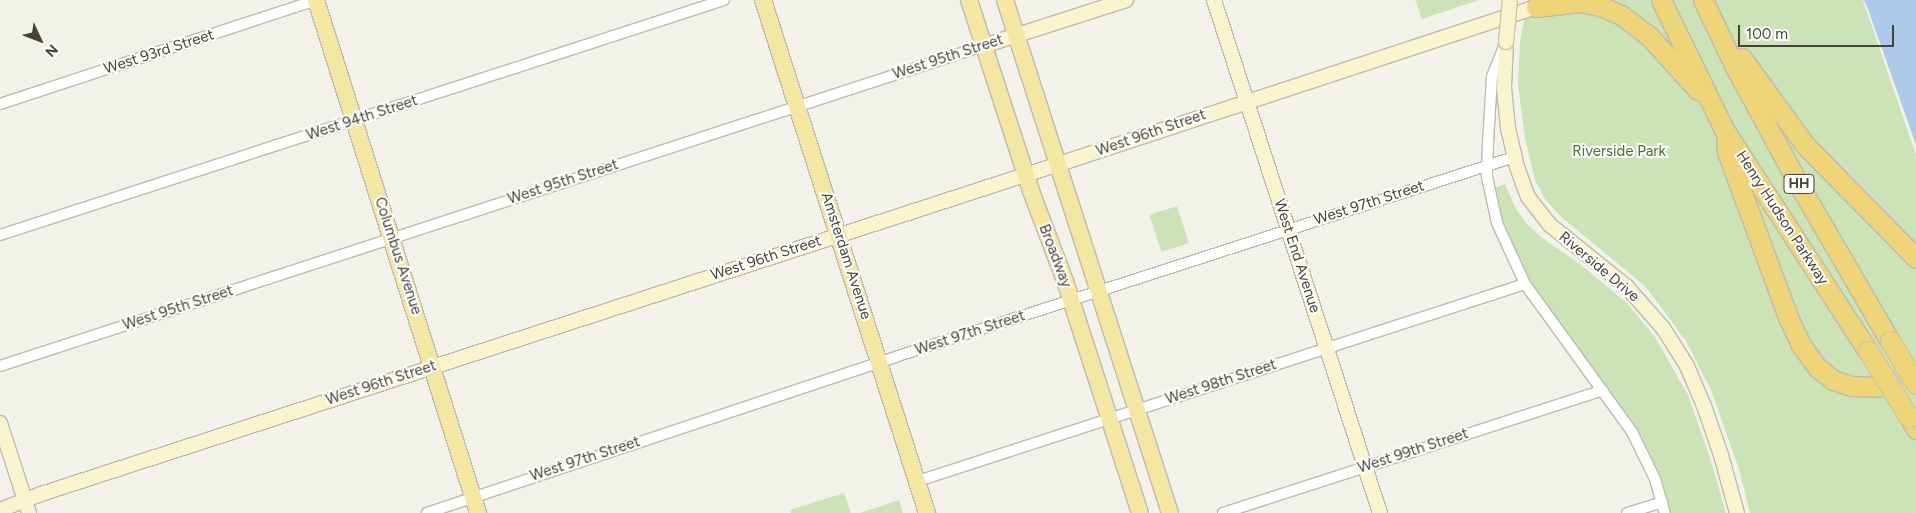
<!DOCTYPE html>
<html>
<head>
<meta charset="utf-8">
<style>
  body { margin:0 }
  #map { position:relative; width:1916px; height:513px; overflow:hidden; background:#f3f2ea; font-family:Figtree,sans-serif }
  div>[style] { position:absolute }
  .green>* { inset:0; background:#cbe3b7; transform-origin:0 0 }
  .water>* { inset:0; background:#adcae9 }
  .highway-tunnel>* { height:19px; margin-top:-9.5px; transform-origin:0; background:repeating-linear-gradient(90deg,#d1cfc7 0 19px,transparent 0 28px) }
  .roads { filter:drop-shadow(1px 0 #bebaae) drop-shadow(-1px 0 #bebaae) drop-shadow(0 1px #bebaae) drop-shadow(0 -1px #bebaae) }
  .street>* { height:10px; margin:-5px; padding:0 5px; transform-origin:5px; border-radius:5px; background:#fff }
  .secondary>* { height:14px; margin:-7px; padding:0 7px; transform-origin:7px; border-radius:7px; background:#f9f4ce }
  .primary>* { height:16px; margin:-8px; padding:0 8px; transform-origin:8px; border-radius:8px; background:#f4e6a3 }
  .highway>* { height:19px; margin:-9.5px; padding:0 9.5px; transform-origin:9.5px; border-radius:9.5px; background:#efd57a }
  .bridges { filter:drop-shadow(1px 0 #cec79e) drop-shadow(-1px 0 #cec79e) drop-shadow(0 1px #cec79e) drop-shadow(0 -1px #cec79e) }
  .secondary-bridge>* { height:14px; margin:-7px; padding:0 7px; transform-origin:7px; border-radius:7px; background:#f9f4ce }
  .highway-bridge>* { height:19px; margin:-9.5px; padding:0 9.5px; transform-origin:9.5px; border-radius:9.5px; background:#efd57a }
  span { translate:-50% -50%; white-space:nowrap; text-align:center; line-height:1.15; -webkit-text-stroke:4px #fff; paint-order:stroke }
  .shield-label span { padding:1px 4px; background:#fff; border:1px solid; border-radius:4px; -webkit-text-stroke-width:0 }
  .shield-label { font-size:14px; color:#474339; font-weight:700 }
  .street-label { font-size:15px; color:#474339 }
  .park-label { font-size:15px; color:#437332 }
  .north { position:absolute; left:15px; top:15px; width:50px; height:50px; -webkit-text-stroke:4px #fff; paint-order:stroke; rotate:133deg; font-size:14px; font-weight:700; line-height:20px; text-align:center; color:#474339 }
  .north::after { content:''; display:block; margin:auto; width:18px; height:22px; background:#474339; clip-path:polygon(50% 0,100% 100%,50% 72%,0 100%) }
  .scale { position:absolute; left:1738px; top:25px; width:156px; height:22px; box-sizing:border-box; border:2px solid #474339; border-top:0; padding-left:6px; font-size:15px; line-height:18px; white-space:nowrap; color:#474339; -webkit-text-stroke:4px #fff; paint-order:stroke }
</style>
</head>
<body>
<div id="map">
  <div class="green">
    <i style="clip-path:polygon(1415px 0,1479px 0,1422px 19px)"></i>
    <i style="clip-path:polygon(1528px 0,1863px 0,1916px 155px,1916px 513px,1750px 513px,1739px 469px,1711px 390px,1686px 341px,1646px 287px,1560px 216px,1545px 199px,1535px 180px,1525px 138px,1518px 85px,1520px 42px)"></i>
    <i style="clip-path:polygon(1505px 184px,1516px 209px,1527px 224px,1542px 238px,1581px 265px,1627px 303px,1655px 337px,1688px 395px,1710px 458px,1726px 513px,1671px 513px,1652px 460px,1631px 420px,1526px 279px,1502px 223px,1497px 201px,1495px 188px)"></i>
    <i style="left:1177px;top:206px;width:39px;height:29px;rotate:72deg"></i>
    <i style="clip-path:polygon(844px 493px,851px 513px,791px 513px,790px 510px)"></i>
    <i style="clip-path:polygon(899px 500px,903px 513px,860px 513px)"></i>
  </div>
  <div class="water">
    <i style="clip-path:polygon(1864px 0,1916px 0,1916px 145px,1868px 9px)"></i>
  </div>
  <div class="highway-tunnel">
    <i style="left:1877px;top:387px;width:21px;rotate:-23deg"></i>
    <i style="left:1896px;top:379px;width:24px;rotate:-35deg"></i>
  </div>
  <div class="roads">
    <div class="street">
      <i style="left:1503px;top:49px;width:29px;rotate:112deg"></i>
      <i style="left:1492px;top:76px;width:67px;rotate:93.4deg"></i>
      <i style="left:1488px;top:143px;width:34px;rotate:92deg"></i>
      <i style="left:1487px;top:177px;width:47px;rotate:77.7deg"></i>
      <i style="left:1497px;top:223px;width:67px;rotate:65.3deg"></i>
      <i style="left:1525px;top:284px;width:183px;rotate:54.1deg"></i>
      <i style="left:1632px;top:432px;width:52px;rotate:63.9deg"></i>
      <i style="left:1655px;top:479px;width:35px;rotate:74deg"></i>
      <i style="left:0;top:104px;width:334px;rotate:-18.2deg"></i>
      <i style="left:0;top:235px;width:761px;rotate:-17.98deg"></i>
      <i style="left:0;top:366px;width:1034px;rotate:-18.03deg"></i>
      <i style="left:918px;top:481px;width:638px;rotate:-17.98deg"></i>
      <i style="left:427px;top:513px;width:496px;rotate:-18.4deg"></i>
      <i style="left:898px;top:356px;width:647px;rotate:-17.9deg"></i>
      <i style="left:1223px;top:513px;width:399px;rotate:-17.9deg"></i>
      <i style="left:1627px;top:513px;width:37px;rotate:-17deg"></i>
    </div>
    <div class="secondary">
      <i style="left:1214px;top:0;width:539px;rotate:72.07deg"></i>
      <i style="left:1506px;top:42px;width:46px;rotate:92.5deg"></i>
      <i style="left:1504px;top:88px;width:40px;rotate:84.3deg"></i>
      <i style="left:1508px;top:128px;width:40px;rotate:77deg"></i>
      <i style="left:1517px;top:167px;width:32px;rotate:70deg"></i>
      <i style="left:1528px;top:197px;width:36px;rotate:52deg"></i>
      <i style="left:1550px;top:225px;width:97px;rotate:38.8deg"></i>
      <i style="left:1626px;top:286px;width:56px;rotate:48.6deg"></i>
      <i style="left:1663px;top:328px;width:45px;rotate:57.7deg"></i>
      <i style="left:1687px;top:366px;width:43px;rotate:67deg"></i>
      <i style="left:1704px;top:406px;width:52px;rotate:70.9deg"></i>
      <i style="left:1721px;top:455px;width:60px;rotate:74.6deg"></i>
      <i style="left:983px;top:46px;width:150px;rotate:-17.8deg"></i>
      <i style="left:0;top:423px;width:95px;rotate:72.1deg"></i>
      <i style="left:0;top:510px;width:44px;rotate:-21.3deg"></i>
      <i style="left:41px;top:494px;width:1070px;rotate:-17.96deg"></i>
      <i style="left:1059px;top:164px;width:502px;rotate:-18.22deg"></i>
    </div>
    <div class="primary">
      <i style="left:316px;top:0;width:538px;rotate:72.47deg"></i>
      <i style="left:763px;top:0;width:539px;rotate:72.27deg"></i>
      <i style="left:969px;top:0;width:201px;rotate:72deg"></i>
      <i style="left:1031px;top:191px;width:96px;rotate:69.3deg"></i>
      <i style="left:1065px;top:281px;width:244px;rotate:72.1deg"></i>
      <i style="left:1005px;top:0;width:539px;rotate:72.17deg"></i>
    </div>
    <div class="highway">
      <i style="left:1661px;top:0;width:146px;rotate:64deg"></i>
      <i style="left:1725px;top:131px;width:262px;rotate:57deg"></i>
      <i style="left:1703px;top:0;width:72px;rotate:64.5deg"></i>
      <i style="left:1734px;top:65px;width:128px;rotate:61.6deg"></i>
      <i style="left:1795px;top:178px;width:189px;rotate:59.8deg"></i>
      <i style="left:1536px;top:7px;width:44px;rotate:-6.5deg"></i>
      <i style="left:1580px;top:2px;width:20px;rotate:11deg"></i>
      <i style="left:1600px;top:6px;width:23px;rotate:23deg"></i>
      <i style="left:1621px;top:15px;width:35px;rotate:37deg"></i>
      <i style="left:1649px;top:36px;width:73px;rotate:47.8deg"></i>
      <i style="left:1742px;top:58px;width:107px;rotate:54.1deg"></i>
      <i style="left:1805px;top:145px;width:158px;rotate:45.5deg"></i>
      <i style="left:1726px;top:142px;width:10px;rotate:84deg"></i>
      <i style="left:1727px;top:152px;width:176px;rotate:69.7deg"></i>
      <i style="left:1788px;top:317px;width:31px;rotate:65deg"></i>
      <i style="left:1801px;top:345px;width:29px;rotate:54deg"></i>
      <i style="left:1818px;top:368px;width:19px;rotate:39deg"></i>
      <i style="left:1833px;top:380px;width:20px;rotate:18deg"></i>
      <i style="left:1852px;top:386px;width:25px;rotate:2deg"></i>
      <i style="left:1909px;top:417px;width:14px;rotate:60deg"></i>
    </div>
  </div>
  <div class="bridges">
    <div class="secondary-bridge">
      <i style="left:1506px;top:42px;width:42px;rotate:-84.6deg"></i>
    </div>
    <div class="highway-bridge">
      <i style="left:1890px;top:341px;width:50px;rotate:58.8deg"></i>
      <i style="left:1868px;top:351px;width:78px;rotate:58.2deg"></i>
    </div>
  </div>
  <div class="shield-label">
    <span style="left:1799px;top:184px">HH</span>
  </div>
  <div class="street-label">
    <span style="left:159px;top:52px;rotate:-18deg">West 93rd Street</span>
    <span style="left:948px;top:57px;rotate:-18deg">West 95th Street</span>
    <span style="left:362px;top:118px;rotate:-18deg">West 94th Street</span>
    <span style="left:1151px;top:133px;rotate:-19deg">West 96th Street</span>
    <span style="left:563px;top:182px;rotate:-18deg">West 95th Street</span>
    <span style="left:1369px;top:203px;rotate:-18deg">West 97th Street</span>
    <span style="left:1782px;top:218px;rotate:57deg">Henry Hudson Parkway</span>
    <span style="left:398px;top:256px;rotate:72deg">Columbus Avenue</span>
    <span style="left:846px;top:256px;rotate:72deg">Amsterdam Avenue</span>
    <span style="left:1055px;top:256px;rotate:69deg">Broadway</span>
    <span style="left:1297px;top:256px;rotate:72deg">West End Avenue</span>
    <span style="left:766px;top:258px;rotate:-18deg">West 96th Street</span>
    <span style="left:1599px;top:267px;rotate:40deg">Riverside Drive</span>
    <span style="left:178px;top:308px;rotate:-18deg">West 95th Street</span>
    <span style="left:970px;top:333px;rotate:-18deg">West 97th Street</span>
    <span style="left:1221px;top:382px;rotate:-18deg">West 98th Street</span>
    <span style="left:381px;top:383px;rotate:-18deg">West 96th Street</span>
    <span style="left:1413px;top:451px;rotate:-18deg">West 99th Street</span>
    <span style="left:585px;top:459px;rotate:-18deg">West 97th Street</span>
  </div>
  <div class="park-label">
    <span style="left:1619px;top:152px">Riverside Park</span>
  </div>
  <div class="north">N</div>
  <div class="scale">100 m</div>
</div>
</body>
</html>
